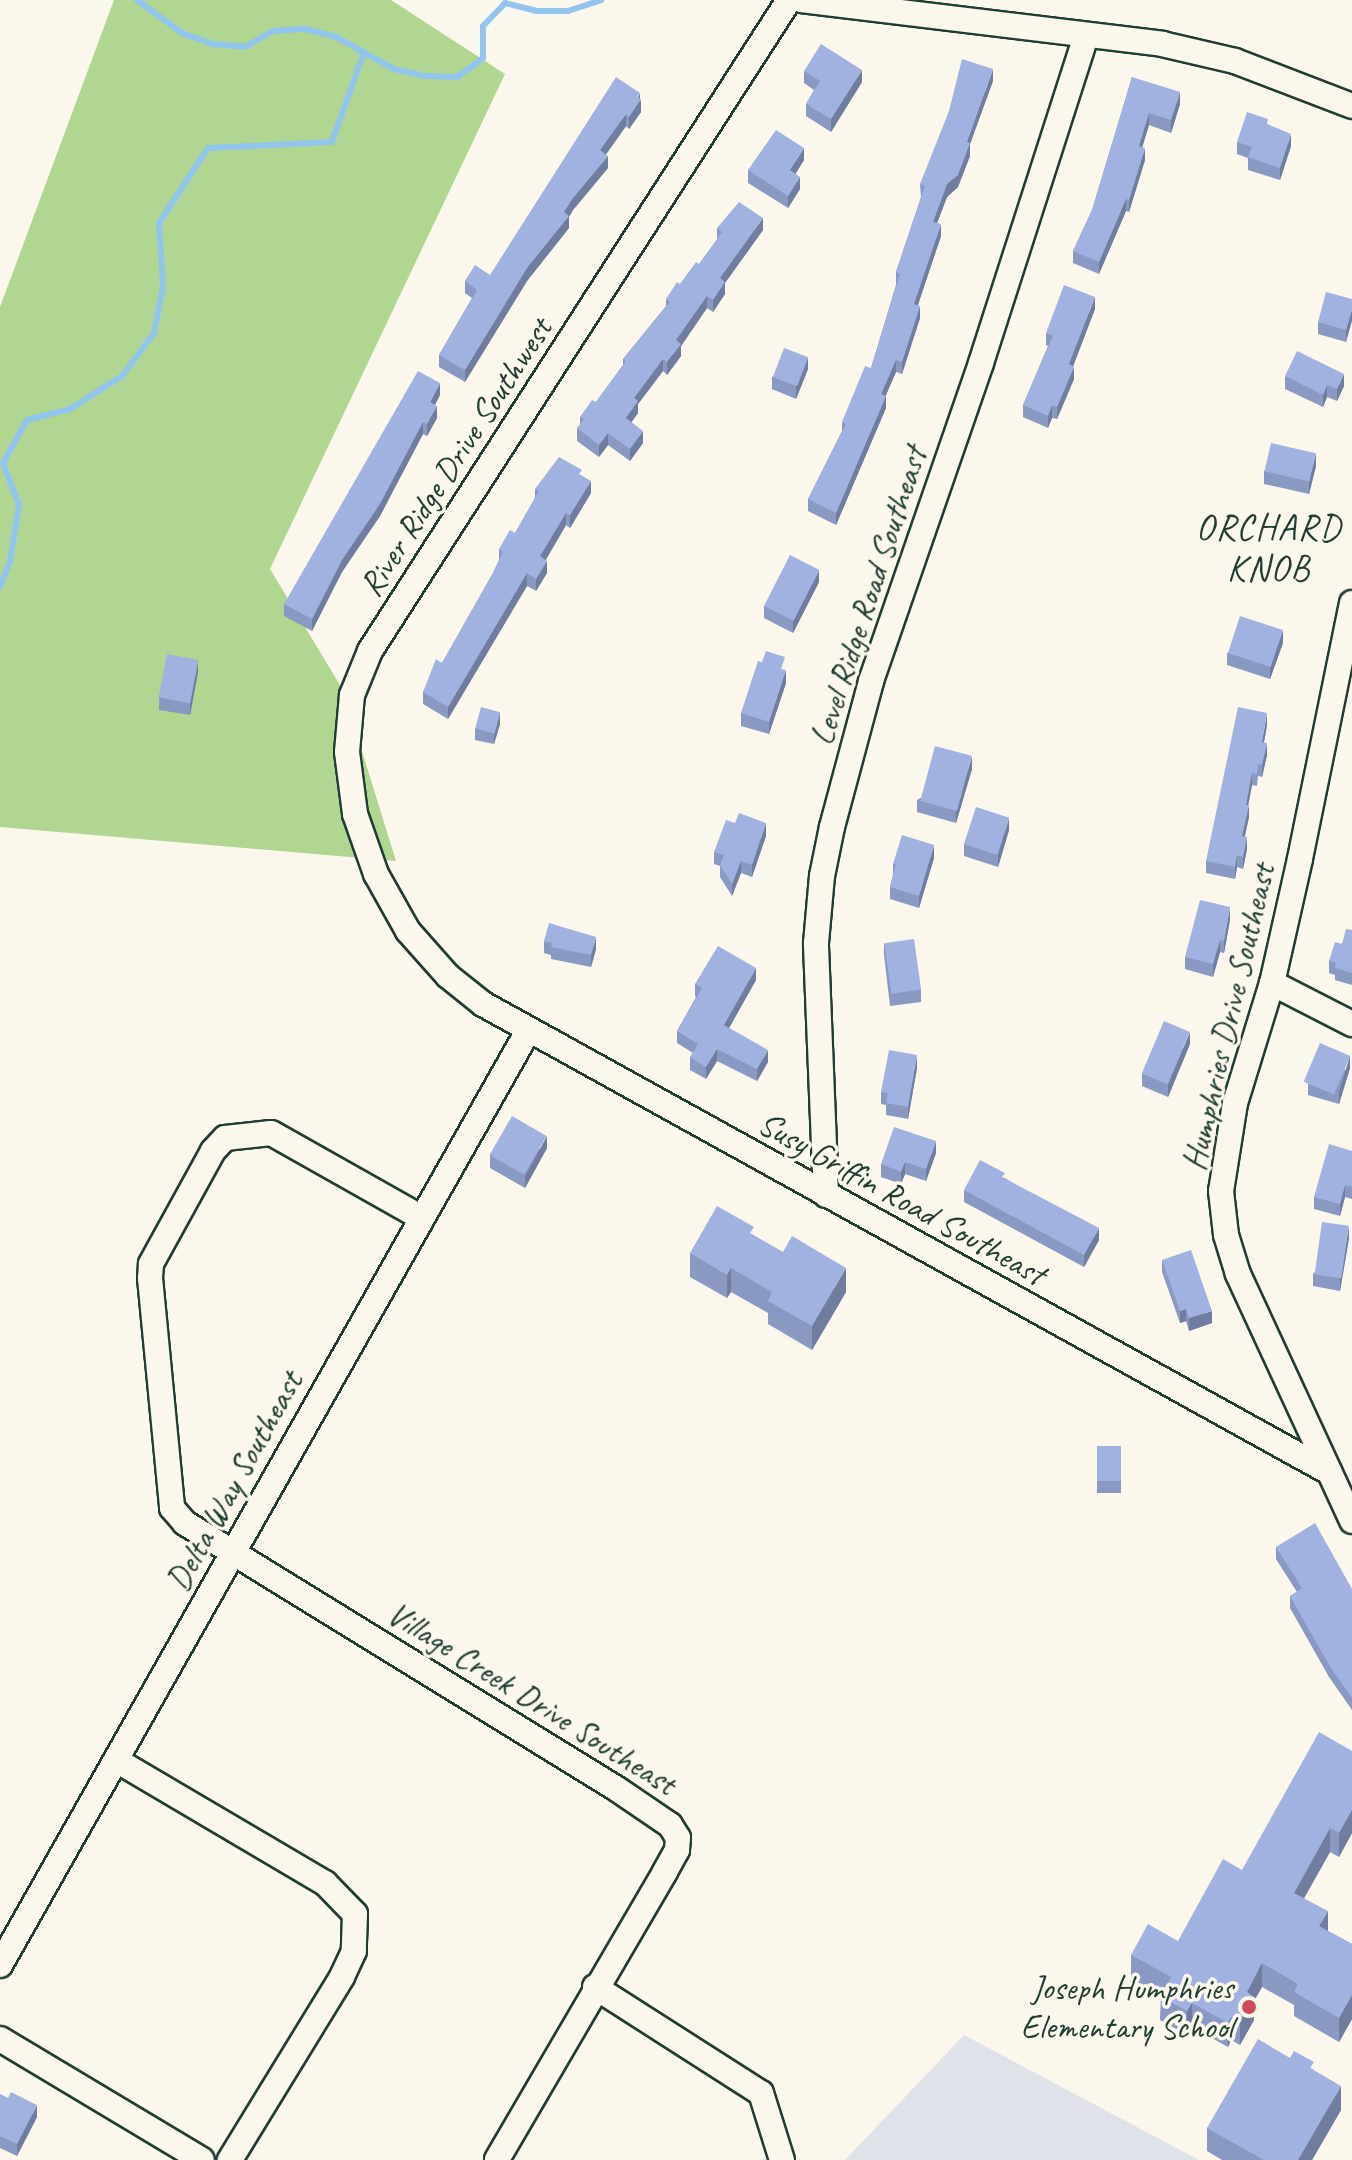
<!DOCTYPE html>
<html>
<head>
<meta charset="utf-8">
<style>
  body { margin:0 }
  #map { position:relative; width:1352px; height:2160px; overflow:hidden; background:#fbf7ec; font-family:Caveat,sans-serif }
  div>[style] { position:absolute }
  .built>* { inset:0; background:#e0e2e9 }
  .green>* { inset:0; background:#b1d691 }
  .stream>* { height:6px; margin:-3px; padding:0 3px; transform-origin:3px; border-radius:3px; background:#92c5ee }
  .roads { filter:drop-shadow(2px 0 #1f3d34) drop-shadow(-2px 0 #1f3d34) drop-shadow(0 2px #1f3d34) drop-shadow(0 -2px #1f3d34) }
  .street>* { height:24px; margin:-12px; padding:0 12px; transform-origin:12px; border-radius:12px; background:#fbf7ec }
  .wall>* { inset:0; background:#8a99c2; transform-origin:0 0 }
  .shaded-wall>* { inset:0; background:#717d9e }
  .building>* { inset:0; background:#a1b2e1; transform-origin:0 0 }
  .dots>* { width:22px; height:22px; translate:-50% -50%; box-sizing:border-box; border:4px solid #fbf7ec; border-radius:50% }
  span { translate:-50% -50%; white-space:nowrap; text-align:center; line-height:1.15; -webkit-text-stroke:7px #fbf7ec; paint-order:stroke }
  .street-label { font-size:34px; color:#1f3d34 }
  .poi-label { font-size:34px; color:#1f3d34 }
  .right { translate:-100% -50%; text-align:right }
  .neighbourhood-label { font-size:36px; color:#1f3d34; letter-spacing:2px }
</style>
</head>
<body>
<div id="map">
  <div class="built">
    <i style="clip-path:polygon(964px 2035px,1199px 2160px,845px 2160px)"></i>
  </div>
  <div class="green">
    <i style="clip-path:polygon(114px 0,391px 0,505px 74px,270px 569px,343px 690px,396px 861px,0 827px,0 307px)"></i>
  </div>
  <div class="stream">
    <i style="left:137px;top:0;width:56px;rotate:36.3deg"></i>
    <i style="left:182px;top:33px;width:33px;rotate:20deg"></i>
    <i style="left:213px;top:44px;width:32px;rotate:5deg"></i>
    <i style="left:245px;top:47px;width:32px;rotate:-30deg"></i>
    <i style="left:273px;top:31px;width:32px;rotate:-4deg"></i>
    <i style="left:305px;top:29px;width:32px;rotate:14deg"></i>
    <i style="left:336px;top:37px;width:66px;rotate:28.9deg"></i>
    <i style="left:394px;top:69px;width:32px;rotate:13deg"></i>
    <i style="left:425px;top:76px;width:32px;rotate:2deg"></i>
    <i style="left:457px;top:77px;width:32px;rotate:-36deg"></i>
    <i style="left:483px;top:58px;width:32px;rotate:-90deg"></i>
    <i style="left:483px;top:26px;width:32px;rotate:-46deg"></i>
    <i style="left:505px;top:3px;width:32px;rotate:14deg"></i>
    <i style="left:536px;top:11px;width:32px"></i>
    <i style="left:568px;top:11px;width:35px;rotate:-18deg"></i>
    <i style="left:0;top:587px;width:28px;rotate:-69deg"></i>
    <i style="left:10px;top:561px;width:57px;rotate:-80.9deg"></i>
    <i style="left:19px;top:505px;width:45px;rotate:-110.9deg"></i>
    <i style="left:3px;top:463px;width:49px;rotate:-60.8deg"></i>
    <i style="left:27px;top:420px;width:44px;rotate:-14.3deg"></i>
    <i style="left:70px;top:409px;width:62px;rotate:-32.4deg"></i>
    <i style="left:122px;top:376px;width:54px;rotate:-53.3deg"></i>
    <i style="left:154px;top:333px;width:48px;rotate:-79.2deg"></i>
    <i style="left:163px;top:286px;width:63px;rotate:-93.6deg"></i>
    <i style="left:159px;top:223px;width:90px;rotate:-56.8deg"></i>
    <i style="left:208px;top:148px;width:124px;rotate:-2.8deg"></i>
    <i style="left:332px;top:142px;width:92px;rotate:-70.4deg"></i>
  </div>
  <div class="roads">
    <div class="street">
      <i style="left:789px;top:0;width:774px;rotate:122.77deg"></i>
      <i style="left:370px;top:651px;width:48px;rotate:112.2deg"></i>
      <i style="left:352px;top:695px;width:57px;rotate:95deg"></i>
      <i style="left:347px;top:752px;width:63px;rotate:82.6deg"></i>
      <i style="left:355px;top:814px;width:64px;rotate:70.7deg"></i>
      <i style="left:376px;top:874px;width:65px;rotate:60.7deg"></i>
      <i style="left:408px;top:931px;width:60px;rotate:48.4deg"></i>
      <i style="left:448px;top:976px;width:45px;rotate:38.7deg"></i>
      <i style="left:483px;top:1004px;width:967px;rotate:28.95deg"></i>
      <i style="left:801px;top:0;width:364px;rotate:6.9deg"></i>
      <i style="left:1162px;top:44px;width:75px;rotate:13.1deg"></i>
      <i style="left:1235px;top:61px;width:125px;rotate:21deg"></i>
      <i style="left:1352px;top:603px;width:261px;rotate:101.5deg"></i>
      <i style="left:1300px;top:859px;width:127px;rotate:102.7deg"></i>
      <i style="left:1272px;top:983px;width:126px;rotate:107.1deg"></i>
      <i style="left:1235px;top:1103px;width:89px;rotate:99deg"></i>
      <i style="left:1221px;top:1191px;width:44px;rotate:83.5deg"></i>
      <i style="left:1226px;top:1235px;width:41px;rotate:72.9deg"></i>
      <i style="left:1238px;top:1274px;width:272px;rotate:65.2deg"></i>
      <i style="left:1272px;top:983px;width:90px;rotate:27.1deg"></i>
      <i style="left:826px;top:1195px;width:252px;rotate:-92.3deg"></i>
      <i style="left:816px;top:943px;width:67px;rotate:-84.9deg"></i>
      <i style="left:822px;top:876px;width:50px;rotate:-78.5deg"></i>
      <i style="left:832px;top:827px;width:151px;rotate:-75deg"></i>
      <i style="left:871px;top:681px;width:336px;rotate:-70.9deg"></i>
      <i style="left:981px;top:363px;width:344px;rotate:-72.2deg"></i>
      <i style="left:422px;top:1218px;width:173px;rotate:-150.6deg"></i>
      <i style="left:271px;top:1133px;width:46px;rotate:173.8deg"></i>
      <i style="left:225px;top:1138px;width:18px;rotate:133deg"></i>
      <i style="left:213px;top:1151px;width:129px;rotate:118.8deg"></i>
      <i style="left:151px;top:1264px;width:14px;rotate:94deg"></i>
      <i style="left:150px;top:1278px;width:231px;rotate:84.5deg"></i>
      <i style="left:172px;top:1508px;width:20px;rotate:49deg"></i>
      <i style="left:185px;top:1523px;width:507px;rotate:31.62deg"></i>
      <i style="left:617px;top:1789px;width:64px;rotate:34.2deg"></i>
      <i style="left:670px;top:1825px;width:15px;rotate:58deg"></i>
      <i style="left:678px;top:1838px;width:12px;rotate:95deg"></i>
      <i style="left:677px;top:1850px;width:25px;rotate:119deg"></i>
      <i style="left:665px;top:1872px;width:333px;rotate:120.3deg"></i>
      <i style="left:116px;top:1760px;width:243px;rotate:30.5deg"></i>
      <i style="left:325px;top:1883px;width:43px;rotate:45.9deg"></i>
      <i style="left:355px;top:1914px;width:37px;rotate:92deg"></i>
      <i style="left:354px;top:1951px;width:29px;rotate:115deg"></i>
      <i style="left:342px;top:1977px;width:215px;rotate:121.5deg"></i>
      <i style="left:0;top:1965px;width:1073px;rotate:-60.52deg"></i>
      <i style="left:595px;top:1987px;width:197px;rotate:32.6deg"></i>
      <i style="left:761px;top:2093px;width:70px;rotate:72.6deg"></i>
      <i style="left:0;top:2039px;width:235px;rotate:30.9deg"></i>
    </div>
  </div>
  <div class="wall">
    <i style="clip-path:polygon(804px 71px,862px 82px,831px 132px,806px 116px,806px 104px,814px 90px,804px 83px)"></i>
    <i style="clip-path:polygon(1132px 77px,1180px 104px,1171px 133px,1149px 125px,1142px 147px,1145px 160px,1129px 212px,1126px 211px,1099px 274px,1073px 263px,1073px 251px,1092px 210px)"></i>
    <i style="clip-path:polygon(993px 81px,970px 144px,970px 156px,958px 187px,947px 197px,937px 223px,941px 236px,918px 305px,920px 318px,902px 374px,896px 372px,886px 395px,886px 408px,836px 525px,808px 511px,808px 499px,842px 431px,842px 422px,871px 368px,896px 285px,896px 272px,921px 197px,920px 184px)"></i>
    <i style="clip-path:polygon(640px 98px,641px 112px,629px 129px,626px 126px,606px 154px,608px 168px,573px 210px,569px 217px,569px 228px,527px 281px,465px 382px,439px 367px,439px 355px,472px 298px,465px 293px,465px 281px,490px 275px)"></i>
    <i style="clip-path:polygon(1268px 124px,1291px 146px,1280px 180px,1248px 170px,1248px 158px,1237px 154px,1237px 142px)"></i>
    <i style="clip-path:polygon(804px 160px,795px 174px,800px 189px,788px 208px,748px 183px,748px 170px)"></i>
    <i style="clip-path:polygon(717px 228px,763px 230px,725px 283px,725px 294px,713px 312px,707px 308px,681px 346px,681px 356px,667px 375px,663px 371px,638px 404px,638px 413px,631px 422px,643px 443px,630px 461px,608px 445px,599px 457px,577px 441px,577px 428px,580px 425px,580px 417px,596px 402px,623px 365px,623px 359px,666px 306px,666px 299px,699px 264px,717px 240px)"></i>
    <i style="clip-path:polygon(1352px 299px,1346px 342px,1318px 334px,1318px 322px)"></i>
    <i style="clip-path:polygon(1095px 309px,1073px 366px,1074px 379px,1057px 419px,1052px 418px,1048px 428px,1023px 417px,1023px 405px,1048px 346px,1046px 345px,1046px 333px)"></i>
    <i style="clip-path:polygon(808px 369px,796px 399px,772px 389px,772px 377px)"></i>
    <i style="clip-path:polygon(1285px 376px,1344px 386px,1337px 401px,1327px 397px,1323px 407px,1285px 389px)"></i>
    <i style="clip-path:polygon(440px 395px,435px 405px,437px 418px,427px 436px,423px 434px,380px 516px,342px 572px,312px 631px,284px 616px,284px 604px)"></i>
    <i style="clip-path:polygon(1316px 466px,1309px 494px,1264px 484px,1264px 471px)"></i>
    <i style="clip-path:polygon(582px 476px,591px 493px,570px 528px,566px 525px,546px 560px,547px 573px,536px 591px,527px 586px,448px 719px,423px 704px,423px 692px,442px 663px,493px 573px,499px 560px,499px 549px,515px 533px,535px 498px,535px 489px)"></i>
    <i style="clip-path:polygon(819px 582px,793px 633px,764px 618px,764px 606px)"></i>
    <i style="clip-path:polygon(1283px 643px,1270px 679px,1227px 665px,1227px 653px)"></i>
    <i style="clip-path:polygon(762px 662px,784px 670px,786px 683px,769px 734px,741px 726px,741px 713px)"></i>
    <i style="clip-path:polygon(198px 672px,190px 715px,159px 710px,159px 697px)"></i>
    <i style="clip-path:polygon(500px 724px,494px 744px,475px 740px,475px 728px)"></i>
    <i style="clip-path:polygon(1267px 725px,1264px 742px,1267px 755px,1262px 777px,1258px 776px,1257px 786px,1252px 785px,1248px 805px,1249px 817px,1245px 836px,1247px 849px,1243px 869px,1237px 867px,1235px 879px,1206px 873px,1206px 861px)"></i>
    <i style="clip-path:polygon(972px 769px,956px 823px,917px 812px,917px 800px)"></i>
    <i style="clip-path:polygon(1009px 830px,998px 867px,964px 856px,964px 844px)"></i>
    <i style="clip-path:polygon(766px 836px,752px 877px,741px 873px,732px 896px,720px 877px,720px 866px,714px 864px,714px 852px)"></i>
    <i style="clip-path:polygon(934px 858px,919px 908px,890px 899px,890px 887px,893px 875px,893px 864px)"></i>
    <i style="clip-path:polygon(1230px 920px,1224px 953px,1220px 952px,1213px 977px,1185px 969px,1185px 957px)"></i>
    <i style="clip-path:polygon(1352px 930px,1352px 985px,1335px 980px,1335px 975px,1329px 973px,1329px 961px)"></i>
    <i style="clip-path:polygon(544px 941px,596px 949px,591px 967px,551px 959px,551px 955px,544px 953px)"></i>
    <i style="clip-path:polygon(884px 943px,921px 990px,921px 1002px,890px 1006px,884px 955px)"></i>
    <i style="clip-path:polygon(756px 980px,729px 1028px,768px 1062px,757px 1081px,717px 1061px,706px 1079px,690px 1070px,690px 1057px,693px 1053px,677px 1043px,677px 1031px,696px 997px,695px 996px,695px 984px)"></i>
    <i style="clip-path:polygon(1190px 1044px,1168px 1097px,1142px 1086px,1142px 1074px)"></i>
    <i style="clip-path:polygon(917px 1068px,908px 1119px,886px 1115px,886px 1105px,881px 1104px,881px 1092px)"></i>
    <i style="clip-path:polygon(1350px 1068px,1339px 1104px,1308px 1095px,1308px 1083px)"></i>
    <i style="clip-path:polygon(547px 1148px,525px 1188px,490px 1168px,490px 1155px)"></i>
    <i style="clip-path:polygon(1352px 1151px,1352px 1199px,1345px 1197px,1340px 1216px,1314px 1209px,1314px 1197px)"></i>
    <i style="clip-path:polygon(936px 1153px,926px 1181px,905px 1174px,901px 1184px,881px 1177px,881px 1164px)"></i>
    <i style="clip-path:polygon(1005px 1178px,1099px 1240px,1084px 1267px,964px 1202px,964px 1190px)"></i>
    <i style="clip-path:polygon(1349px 1238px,1340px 1291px,1313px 1286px,1313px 1274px)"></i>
    <i style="clip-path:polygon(690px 1253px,846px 1292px,812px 1350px,768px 1324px,768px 1313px,731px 1292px,727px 1298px,690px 1277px)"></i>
    <i style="clip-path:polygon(1162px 1260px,1212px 1323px,1189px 1331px,1186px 1321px,1180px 1323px,1162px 1272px)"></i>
    <i style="left:1097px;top:1446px;width:24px;height:47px"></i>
    <i style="clip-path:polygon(1276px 1547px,1352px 1589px,1352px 1710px,1329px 1677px,1290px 1608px,1290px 1596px,1297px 1592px,1276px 1559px)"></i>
    <i style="clip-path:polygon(1352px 1751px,1352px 1833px,1339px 1857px,1330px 1852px,1304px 1898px,1328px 1931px,1352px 1944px,1352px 2019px,1339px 2042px,1294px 2016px,1294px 2005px,1262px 1987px,1254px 2001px,1254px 2020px,1240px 2045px,1231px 2040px,1228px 2047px,1192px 2027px,1187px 2035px,1160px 2020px,1161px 1995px,1131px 1979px,1131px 1955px,1178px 1941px)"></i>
    <i style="clip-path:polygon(1290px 2058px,1314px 2070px,1341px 2110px,1312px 2160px,1222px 2160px,1207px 2151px,1207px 2128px)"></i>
    <i style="clip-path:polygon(0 2094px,37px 2117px,17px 2156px,0 2148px)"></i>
  </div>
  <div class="shaded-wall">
    <i style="clip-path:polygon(993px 69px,993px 81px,970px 144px,970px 156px,958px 187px,947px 197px,933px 234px,933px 222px,947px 184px,967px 142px)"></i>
    <i style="clip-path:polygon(862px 70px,862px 82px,831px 132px,831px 119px)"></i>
    <i style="clip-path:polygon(1180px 92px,1180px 104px,1171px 133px,1171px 120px)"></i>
    <i style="clip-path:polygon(640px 93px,640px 102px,641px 99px,641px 112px,629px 129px,629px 117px)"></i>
    <i style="clip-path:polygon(1149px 113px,1149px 125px,1139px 158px,1139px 146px)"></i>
    <i style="clip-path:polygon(626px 114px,626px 126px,600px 163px,600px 150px)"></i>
    <i style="clip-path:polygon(1291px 134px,1291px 146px,1280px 180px,1280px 168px)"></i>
    <i style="clip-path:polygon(804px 148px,804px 160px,790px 183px,790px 170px)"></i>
    <i style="clip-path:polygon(1145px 148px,1145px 160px,1129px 212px,1129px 200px)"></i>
    <i style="clip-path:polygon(608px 156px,608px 168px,573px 210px,569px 217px,569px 228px,527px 281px,465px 382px,465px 370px,527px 268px,573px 198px)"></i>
    <i style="clip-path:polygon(800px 177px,800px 189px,788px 208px,788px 196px)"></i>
    <i style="clip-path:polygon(1126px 199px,1126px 211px,1099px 274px,1099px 262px)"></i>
    <i style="clip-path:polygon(763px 218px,763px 230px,725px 283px,725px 294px,713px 312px,713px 300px,720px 278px)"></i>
    <i style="clip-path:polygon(941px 224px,941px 236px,914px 316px,914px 304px)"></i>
    <i style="clip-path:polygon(707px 296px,707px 308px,681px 346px,681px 356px,667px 375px,667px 362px,676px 340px)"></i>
    <i style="clip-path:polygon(1095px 297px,1095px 309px,1069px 377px,1069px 364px)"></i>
    <i style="clip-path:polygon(920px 306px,920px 318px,902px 374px,902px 362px)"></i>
    <i style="clip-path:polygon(1352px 309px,1352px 321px,1346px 342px,1346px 330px)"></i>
    <i style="clip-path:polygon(808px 357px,808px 369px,796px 399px,796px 386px)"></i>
    <i style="clip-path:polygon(663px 359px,663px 371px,638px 404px,638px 413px,626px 430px,626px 418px,634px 398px)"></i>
    <i style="clip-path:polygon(896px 360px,896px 372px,881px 406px,881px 394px)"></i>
    <i style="clip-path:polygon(1074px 367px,1074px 379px,1057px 419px,1057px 407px)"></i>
    <i style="clip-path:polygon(1344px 374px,1344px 386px,1337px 401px,1337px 389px)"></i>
    <i style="clip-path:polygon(440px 383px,440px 395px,430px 414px,430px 402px)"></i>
    <i style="clip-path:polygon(1327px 385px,1327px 397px,1323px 407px,1323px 395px)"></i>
    <i style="clip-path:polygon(886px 396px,886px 408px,836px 525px,836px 513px)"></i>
    <i style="clip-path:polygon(1052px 405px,1052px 418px,1048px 428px,1048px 416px)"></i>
    <i style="clip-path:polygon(437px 406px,437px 418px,427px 436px,427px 424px)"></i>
    <i style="clip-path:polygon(423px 422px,423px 434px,380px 516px,342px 572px,312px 631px,312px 619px,342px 560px)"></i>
    <i style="clip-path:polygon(643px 431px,643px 443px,630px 461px,630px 449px)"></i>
    <i style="clip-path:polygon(608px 433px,608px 445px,599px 457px,599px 445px)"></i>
    <i style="clip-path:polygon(1316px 453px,1316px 466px,1309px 494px,1309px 482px)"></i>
    <i style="clip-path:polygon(591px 481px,591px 493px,570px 528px,570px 515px)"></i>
    <i style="clip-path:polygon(566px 513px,566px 525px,540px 569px,540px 556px)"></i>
    <i style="clip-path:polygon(547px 561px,547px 573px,536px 591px,536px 579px)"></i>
    <i style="clip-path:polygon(819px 570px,819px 582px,793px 633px,793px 621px)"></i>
    <i style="clip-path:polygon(527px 573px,527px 586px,448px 719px,448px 707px)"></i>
    <i style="clip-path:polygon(1283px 630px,1283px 643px,1270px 679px,1270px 667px)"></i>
    <i style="clip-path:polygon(198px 660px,198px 672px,190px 715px,190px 703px)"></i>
    <i style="clip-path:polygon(786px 670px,786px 683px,769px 734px,769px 722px)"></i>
    <i style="clip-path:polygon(500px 712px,500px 724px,494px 744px,494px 732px)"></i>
    <i style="clip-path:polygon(1267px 713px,1267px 725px,1262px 754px,1262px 742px)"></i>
    <i style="clip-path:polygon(1267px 743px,1267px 755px,1262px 777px,1262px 765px)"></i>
    <i style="clip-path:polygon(972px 756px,972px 769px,956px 823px,956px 811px)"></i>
    <i style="clip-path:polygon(1252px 773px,1252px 785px,1246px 817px,1246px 805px)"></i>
    <i style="clip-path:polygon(1249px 805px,1249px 817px,1242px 848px,1242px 836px)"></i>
    <i style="clip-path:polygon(1009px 818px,1009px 830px,998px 867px,998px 855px)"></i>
    <i style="clip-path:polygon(766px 823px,766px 836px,752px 877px,752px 865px)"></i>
    <i style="clip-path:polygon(1247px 837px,1247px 849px,1243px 869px,1243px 857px)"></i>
    <i style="clip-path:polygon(934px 845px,934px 858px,919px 908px,919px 896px)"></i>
    <i style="clip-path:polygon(1237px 855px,1237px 867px,1235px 879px,1235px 867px)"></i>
    <i style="clip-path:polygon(741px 861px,741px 873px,732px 896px,732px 884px)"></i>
    <i style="clip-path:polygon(1230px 907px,1230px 920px,1224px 953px,1224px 941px)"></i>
    <i style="clip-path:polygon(596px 937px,596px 949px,591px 967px,591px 955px)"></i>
    <i style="clip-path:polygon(1220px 940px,1220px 952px,1213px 977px,1213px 964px)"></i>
    <i style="clip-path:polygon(756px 968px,756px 980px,724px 1037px,724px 1025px)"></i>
    <i style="clip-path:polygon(1190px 1032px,1190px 1044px,1168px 1097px,1168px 1085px)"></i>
    <i style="clip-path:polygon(717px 1049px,717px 1061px,706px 1079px,706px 1067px)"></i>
    <i style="clip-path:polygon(768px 1050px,768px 1062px,757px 1081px,757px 1069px)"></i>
    <i style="clip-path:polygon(917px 1055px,917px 1068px,908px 1119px,908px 1107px)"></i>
    <i style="clip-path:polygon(1350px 1056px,1350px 1068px,1339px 1104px,1339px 1092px)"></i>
    <i style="clip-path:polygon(547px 1136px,547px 1148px,525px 1188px,525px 1176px)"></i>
    <i style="clip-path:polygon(936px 1141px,936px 1153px,926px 1181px,926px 1169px)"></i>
    <i style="clip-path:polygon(905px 1162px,905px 1174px,901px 1184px,901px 1172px)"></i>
    <i style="clip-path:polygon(1345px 1185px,1345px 1197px,1340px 1216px,1340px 1204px)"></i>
    <i style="clip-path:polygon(1349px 1226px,1349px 1238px,1340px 1291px,1340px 1279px)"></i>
    <i style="clip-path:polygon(1099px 1228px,1099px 1240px,1084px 1267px,1084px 1255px)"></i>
    <i style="clip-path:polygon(731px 1268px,731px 1292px,727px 1298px,727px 1275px)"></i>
    <i style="clip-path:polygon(846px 1268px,846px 1292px,812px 1350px,812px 1326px)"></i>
    <i style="clip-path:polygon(1186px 1309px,1186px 1321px,1180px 1323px,1180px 1311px)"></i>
    <i style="clip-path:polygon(1212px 1311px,1212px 1323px,1189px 1331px,1189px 1318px)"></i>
    <i style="clip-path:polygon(1352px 1810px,1352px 1833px,1339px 1857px,1339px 1833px)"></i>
    <i style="clip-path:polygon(1330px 1828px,1330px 1852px,1294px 1916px,1294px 1893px)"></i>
    <i style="clip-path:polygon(1328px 1911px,1328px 1935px,1319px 1926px)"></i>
    <i style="clip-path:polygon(1262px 1963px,1262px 1987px,1254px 2001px,1254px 2020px,1240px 2045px,1240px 2021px,1247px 1992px)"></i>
    <i style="clip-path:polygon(1352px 1995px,1352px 2019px,1339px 2042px,1339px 2018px)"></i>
    <i style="clip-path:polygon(1192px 2003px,1192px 2027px,1187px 2035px,1187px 2011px)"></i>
    <i style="clip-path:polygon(1231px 2017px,1231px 2040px,1228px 2047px,1228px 2023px)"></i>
    <i style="clip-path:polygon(1341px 2086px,1341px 2110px,1312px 2160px,1298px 2160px)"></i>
    <i style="clip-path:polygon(37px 2105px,37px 2117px,17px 2156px,17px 2144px)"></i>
  </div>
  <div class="building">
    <i style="clip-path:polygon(821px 44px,862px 70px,831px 119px,806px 104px,820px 81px,804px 71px)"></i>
    <i style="clip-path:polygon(962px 59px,993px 69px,967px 142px,970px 143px,958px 175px,947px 184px,933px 222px,941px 224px,914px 304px,920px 306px,902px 362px,896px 360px,881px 394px,886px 396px,836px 513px,808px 499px,846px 424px,842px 422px,865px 366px,871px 368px,900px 274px,896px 272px,925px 186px,920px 184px,949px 111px)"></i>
    <i style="clip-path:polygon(616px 77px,640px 93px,637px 97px,641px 99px,629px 117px,626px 114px,600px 150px,608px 156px,573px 198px,564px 212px,569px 216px,527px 268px,465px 370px,439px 355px,477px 290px,465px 281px,475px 265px,490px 275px)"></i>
    <i style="clip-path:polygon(1132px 77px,1180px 92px,1171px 120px,1149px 113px,1139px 146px,1145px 148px,1129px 200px,1126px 199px,1099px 262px,1073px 251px,1092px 210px)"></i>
    <i style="clip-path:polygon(1247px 112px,1268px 119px,1267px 124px,1291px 134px,1280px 168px,1248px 157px,1252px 147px,1237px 142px)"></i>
    <i style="clip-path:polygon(776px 130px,804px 148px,790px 170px,800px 177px,788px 196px,748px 170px)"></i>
    <i style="clip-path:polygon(739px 202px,763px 218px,720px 278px,725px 282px,713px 300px,707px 296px,676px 340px,681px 344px,667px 362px,663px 359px,634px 398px,638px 401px,626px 418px,643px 431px,630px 449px,608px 433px,599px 445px,577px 428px,584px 419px,580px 417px,592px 400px,596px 402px,626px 361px,623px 359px,670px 302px,666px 299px,677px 282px,680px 284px,696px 262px,699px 264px,722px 232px,717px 228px)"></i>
    <i style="clip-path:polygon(1064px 285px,1095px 297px,1069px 364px,1074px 367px,1057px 407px,1052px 405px,1048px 416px,1023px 405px,1053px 336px,1046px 333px)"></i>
    <i style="clip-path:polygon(1326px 292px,1352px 299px,1352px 309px,1346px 330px,1318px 322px)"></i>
    <i style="left:784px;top:348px;width:26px;height:31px;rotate:21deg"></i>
    <i style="clip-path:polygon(1297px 351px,1344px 374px,1337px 389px,1327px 385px,1323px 395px,1285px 376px)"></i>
    <i style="clip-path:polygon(418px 371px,440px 383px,430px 402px,437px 406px,427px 424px,423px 422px,380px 504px,342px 560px,312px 619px,284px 604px)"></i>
    <i style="left:1271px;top:443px;width:46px;height:29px;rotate:13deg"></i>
    <i style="clip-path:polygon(559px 457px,582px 470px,579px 474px,591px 481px,570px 515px,566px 513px,540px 556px,547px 561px,536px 579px,527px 573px,448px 707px,423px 692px,436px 659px,442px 663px,493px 573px,503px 552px,499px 549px,510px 530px,515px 533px,539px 491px,535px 489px)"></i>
    <i style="left:790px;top:555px;width:33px;height:57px;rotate:27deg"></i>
    <i style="left:1240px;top:616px;width:45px;height:39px;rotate:18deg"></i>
    <i style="clip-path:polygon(766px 651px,785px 657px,781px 669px,786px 670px,769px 722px,741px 713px,758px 661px,762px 662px)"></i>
    <i style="left:167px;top:654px;width:32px;height:44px;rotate:11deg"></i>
    <i style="left:481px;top:707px;width:20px;height:22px;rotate:15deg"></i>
    <i style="clip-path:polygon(1238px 707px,1267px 713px,1262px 742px,1267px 743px,1262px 765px,1258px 764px,1257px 774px,1252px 773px,1246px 805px,1249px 805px,1242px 836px,1247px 837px,1243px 857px,1237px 855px,1235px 867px,1206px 861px)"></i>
    <i style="left:935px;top:746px;width:38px;height:57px;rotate:15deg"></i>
    <i style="left:976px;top:807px;width:35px;height:39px;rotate:18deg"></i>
    <i style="clip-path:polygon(739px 813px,766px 823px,752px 865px,741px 861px,732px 884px,720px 865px,724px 855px,714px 852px,726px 820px,735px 823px)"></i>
    <i style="clip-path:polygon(902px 835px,934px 845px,919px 896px,890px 887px,896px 864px,893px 864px)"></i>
    <i style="clip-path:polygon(1200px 900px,1230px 907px,1224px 941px,1220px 940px,1213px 964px,1185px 957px)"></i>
    <i style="clip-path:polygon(549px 923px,596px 937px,591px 955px,551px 947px,552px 943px,544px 941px)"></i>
    <i style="clip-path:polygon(1346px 929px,1352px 930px,1352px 973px,1335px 968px,1336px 963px,1329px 961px,1335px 942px,1342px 944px)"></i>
    <i style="left:914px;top:939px;width:51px;height:30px;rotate:82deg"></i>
    <i style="clip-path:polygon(718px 946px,756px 968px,724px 1025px,768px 1050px,757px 1069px,717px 1049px,706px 1067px,690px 1057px,698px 1044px,677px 1031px,702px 988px,695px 984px)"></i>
    <i style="left:1164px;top:1021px;width:28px;height:57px;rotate:23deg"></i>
    <i style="left:1320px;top:1043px;width:33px;height:42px;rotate:23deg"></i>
    <i style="clip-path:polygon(889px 1050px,917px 1055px,908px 1107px,886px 1103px,888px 1093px,881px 1092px)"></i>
    <i style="left:512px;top:1116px;width:40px;height:45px;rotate:30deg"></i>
    <i style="clip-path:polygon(894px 1127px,936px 1141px,926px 1169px,905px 1162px,901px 1172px,881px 1164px)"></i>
    <i style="clip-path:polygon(1329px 1144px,1352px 1151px,1352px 1187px,1345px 1185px,1340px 1204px,1314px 1197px)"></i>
    <i style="clip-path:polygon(980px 1160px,1005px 1173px,1002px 1177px,1099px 1228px,1084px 1255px,964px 1190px)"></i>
    <i style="clip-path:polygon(717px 1206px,754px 1227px,750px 1233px,783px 1252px,792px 1236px,846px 1268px,812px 1326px,768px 1301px,772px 1292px,731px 1268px,727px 1275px,690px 1253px)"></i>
    <i style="left:1322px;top:1222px;width:27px;height:53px;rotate:8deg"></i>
    <i style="clip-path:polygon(1191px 1250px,1212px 1311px,1189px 1318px,1186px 1309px,1180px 1311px,1162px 1260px)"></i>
    <i style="left:1097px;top:1446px;width:24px;height:35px"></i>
    <i style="clip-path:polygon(1315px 1523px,1352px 1589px,1352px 1698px,1329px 1665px,1290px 1596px,1302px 1588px,1276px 1547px)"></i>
    <i style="clip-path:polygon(1319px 1732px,1352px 1751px,1352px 1810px,1339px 1833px,1330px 1828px,1294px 1893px,1328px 1911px,1319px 1926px,1352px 1944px,1352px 1995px,1339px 2018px,1294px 1992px,1298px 1984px,1262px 1963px,1247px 1992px,1254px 1997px,1240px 2021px,1231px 2017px,1228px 2023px,1192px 2003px,1187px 2011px,1160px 1996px,1171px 1977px,1131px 1955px,1148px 1924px,1178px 1941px,1223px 1859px,1242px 1870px)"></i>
    <i style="clip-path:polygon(1258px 2039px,1290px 2058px,1294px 2051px,1314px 2062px,1310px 2068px,1341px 2086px,1298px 2160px,1264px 2160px,1207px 2128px)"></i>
    <i style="clip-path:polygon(11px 2092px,37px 2105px,17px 2144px,0 2136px,0 2094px,8px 2098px)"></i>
  </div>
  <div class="dots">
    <i style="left:1249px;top:2007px;background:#d1495b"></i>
  </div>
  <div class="street-label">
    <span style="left:455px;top:457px;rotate:-57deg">River Ridge Drive Southwest</span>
    <span style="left:868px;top:596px;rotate:-72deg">Level Ridge Road Southeast</span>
    <span style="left:1228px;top:1017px;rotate:-77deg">Humphries Drive Southeast</span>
    <span style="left:902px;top:1198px;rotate:29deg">Susy Griffin Road Southeast</span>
    <span style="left:234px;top:1481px;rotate:-61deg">Delta Way Southeast</span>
    <span style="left:532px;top:1698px;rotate:32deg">Village Creek Drive Southeast</span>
  </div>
  <div class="poi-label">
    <span class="right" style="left:1233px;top:2007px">Joseph Humphries<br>Elementary School</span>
  </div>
  <div class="neighbourhood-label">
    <span style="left:1269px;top:548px">ORCHARD<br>KNOB</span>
  </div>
</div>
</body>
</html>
